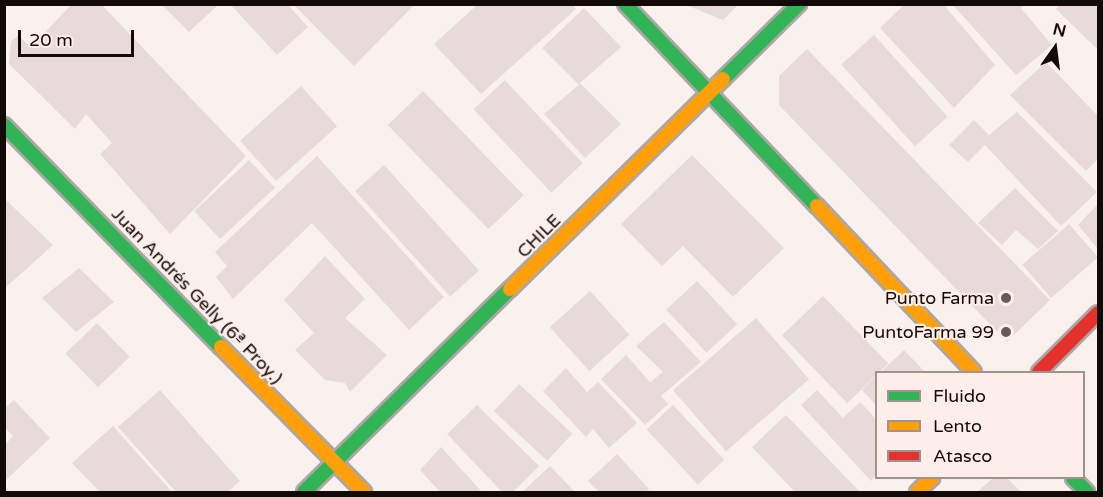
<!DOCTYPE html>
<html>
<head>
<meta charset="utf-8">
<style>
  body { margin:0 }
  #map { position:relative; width:1103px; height:497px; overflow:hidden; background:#f9f1ee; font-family:"Varela Round",sans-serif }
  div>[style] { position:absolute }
  .building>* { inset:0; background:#e8dada; transform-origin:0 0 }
  .roads { filter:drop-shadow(2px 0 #aea6a4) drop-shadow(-2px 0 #aea6a4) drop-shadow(0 2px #aea6a4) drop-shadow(0 -2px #aea6a4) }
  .fast>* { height:14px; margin:-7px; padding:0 7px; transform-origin:7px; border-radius:7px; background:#30b455 }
  .slow>* { height:14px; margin:-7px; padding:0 7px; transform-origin:7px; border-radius:7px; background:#ff9f0a }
  .jam>* { height:14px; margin:-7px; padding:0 7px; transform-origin:7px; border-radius:7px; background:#e5322d }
  .dots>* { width:16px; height:16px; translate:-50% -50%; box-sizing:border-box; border:3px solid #feeee9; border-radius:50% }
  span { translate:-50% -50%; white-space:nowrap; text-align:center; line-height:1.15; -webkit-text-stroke:4.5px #feeee9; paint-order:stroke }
  .street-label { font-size:18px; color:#120a07 }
  .poi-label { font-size:18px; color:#120a07 }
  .right { translate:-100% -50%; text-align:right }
  .frame { position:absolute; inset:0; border:6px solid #120a07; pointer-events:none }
  .legend { position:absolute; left:875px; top:371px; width:210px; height:108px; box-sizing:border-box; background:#feeee9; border:2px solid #a0938f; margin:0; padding:8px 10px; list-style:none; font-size:18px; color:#120a07 }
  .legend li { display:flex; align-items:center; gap:12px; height:30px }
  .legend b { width:30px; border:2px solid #a0938f }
  .north { position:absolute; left:1025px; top:18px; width:60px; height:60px; -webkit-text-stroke:4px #feeee9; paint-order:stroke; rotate:14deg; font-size:16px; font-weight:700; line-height:24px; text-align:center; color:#120a07 }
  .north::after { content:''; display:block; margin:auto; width:21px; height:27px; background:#120a07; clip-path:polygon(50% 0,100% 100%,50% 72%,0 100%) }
  .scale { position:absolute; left:18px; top:30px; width:116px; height:27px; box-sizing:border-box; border:3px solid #120a07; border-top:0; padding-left:8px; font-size:18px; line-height:21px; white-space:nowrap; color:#120a07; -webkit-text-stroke:4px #feeee9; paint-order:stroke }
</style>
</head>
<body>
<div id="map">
  <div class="building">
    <i style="clip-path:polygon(72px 4px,101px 4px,246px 156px,170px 234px,100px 154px,112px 143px,86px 114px,75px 129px,9px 64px,11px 41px,18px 36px,31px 47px)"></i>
    <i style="clip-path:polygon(161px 4px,219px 4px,189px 32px)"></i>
    <i style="clip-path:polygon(230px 4px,287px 4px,308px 27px,277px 55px)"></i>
    <i style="clip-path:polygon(293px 4px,415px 4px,354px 66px)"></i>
    <i style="clip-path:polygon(478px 4px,572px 4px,576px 9px,481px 94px,434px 44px)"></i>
    <i style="clip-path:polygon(684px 4px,739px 4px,723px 20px)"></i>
    <i style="clip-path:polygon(905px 4px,943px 4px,995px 65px,954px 108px,880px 28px)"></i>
    <i style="clip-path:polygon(952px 4px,1026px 4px,1021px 8px,1052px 45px,1016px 75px)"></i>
    <i style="clip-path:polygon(1060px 4px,1098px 4px,1098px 50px,1056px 9px)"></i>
    <i style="clip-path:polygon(584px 8px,621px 47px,580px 83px,621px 124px,585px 158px,544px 114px,579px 85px,542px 48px)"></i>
    <i style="left:874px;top:35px;width:110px;height:44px;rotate:48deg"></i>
    <i style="clip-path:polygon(807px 49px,1050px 300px,1007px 342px,779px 105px,779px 76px)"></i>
    <i style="clip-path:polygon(1046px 62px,1098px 116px,1098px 159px,1086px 171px,1010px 95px)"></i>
    <i style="left:505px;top:80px;width:114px;height:43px;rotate:47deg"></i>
    <i style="left:301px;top:86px;width:54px;height:82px;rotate:48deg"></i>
    <i style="left:423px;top:91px;width:145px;height:49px;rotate:46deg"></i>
    <i style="clip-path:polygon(1017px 112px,1097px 192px,1061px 226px,985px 145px,968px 162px,949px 145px,974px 120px,989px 135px)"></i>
    <i style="clip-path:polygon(692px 155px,784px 248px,733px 297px,683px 246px,662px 266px,621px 224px)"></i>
    <i style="clip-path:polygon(317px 156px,444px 297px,409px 330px,312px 223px,233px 299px,216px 277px,227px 266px,215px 252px)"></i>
    <i style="left:249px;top:160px;width:38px;height:75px;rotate:47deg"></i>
    <i style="left:384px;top:165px;width:142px;height:39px;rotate:48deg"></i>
    <i style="clip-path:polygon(1015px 188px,1058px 231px,1038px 249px,1016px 230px,1002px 245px,978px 223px)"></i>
    <i style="clip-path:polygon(4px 198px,53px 245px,4px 289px)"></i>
    <i style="clip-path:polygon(1098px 204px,1098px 249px,1078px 225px)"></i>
    <i style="left:1069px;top:224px;width:44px;height:62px;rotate:49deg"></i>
    <i style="clip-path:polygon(325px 256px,365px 299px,345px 318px,387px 355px,350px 392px,345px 383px,325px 380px,295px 350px,314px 333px,284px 300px)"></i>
    <i style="clip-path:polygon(79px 268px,114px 302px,76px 332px,42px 298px)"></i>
    <i style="left:697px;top:281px;width:59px;height:42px;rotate:47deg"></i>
    <i style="left:590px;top:291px;width:59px;height:54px;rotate:48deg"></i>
    <i style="left:823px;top:296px;width:94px;height:57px;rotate:46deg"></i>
    <i style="left:756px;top:318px;width:81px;height:110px;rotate:49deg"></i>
    <i style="clip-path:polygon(664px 322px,701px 362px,661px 396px,668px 404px,645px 425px,601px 379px,626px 355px,650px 382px,663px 372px,636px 346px)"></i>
    <i style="left:97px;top:323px;width:47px;height:44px;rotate:46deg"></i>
    <i style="clip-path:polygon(904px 350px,925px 372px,881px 372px)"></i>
    <i style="clip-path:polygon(566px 368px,587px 392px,598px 382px,637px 423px,609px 448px,593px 429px,586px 437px,543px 391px)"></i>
    <i style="clip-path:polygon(876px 376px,876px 405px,862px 390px)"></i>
    <i style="left:519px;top:384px;width:73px;height:37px;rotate:43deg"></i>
    <i style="clip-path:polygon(160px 390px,240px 481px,228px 492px,176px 492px,118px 427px)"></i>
    <i style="clip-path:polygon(817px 390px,843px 418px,860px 402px,876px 419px,876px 475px,871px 481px,801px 405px)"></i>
    <i style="clip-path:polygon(14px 400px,50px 438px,4px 482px,4px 446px,13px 436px,4px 427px,4px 409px)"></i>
    <i style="clip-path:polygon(477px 405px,539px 466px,513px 492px,502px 492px,447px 434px)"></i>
    <i style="left:673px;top:405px;width:75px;height:36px;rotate:47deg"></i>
    <i style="clip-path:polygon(786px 415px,860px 492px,795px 492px,752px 447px)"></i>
    <i style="clip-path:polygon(113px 426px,172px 492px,100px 492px,72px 463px)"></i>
    <i style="clip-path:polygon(441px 447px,482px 492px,440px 492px,420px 470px)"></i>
    <i style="clip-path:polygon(617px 454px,649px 489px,645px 492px,599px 492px,588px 481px)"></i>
    <i style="clip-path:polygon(550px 466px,575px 492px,522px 492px)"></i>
    <i style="clip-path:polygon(993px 478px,1007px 478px,1021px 492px,977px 492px)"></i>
  </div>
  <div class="roads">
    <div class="fast">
      <i style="left:625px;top:4px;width:279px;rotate:46.5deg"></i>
      <i style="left:723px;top:79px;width:107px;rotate:-44.6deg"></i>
      <i style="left:4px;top:125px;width:310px;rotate:45.7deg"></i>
      <i style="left:1073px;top:478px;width:20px;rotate:45deg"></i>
      <i style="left:304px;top:492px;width:289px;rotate:-44.6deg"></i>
    </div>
    <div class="slow">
      <i style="left:817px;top:206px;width:228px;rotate:46.6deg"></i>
      <i style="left:510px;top:289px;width:299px;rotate:-44.6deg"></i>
      <i style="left:221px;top:347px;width:204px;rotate:45.4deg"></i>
      <i style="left:917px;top:492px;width:21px;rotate:-43deg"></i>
    </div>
    <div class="jam">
      <i style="left:1039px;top:372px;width:83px;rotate:-45deg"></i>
    </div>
  </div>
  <div class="dots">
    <i style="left:1006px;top:298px;background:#635b58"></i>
    <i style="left:1006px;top:332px;background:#635b58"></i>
  </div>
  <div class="street-label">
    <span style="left:539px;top:236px;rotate:-45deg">CHILE</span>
    <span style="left:197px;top:296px;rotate:46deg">Juan Andrés Gelly (6ª Proy.)</span>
  </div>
  <div class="poi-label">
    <span class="right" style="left:994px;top:298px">Punto Farma</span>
    <span class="right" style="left:994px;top:332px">PuntoFarma 99</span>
  </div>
  <div class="frame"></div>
  <ul class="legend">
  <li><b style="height:8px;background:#30b455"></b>Fluido</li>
  <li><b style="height:8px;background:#ff9f0a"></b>Lento</li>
  <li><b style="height:8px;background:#e5322d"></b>Atasco</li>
  </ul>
  <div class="north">N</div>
  <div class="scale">20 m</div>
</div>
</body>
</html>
